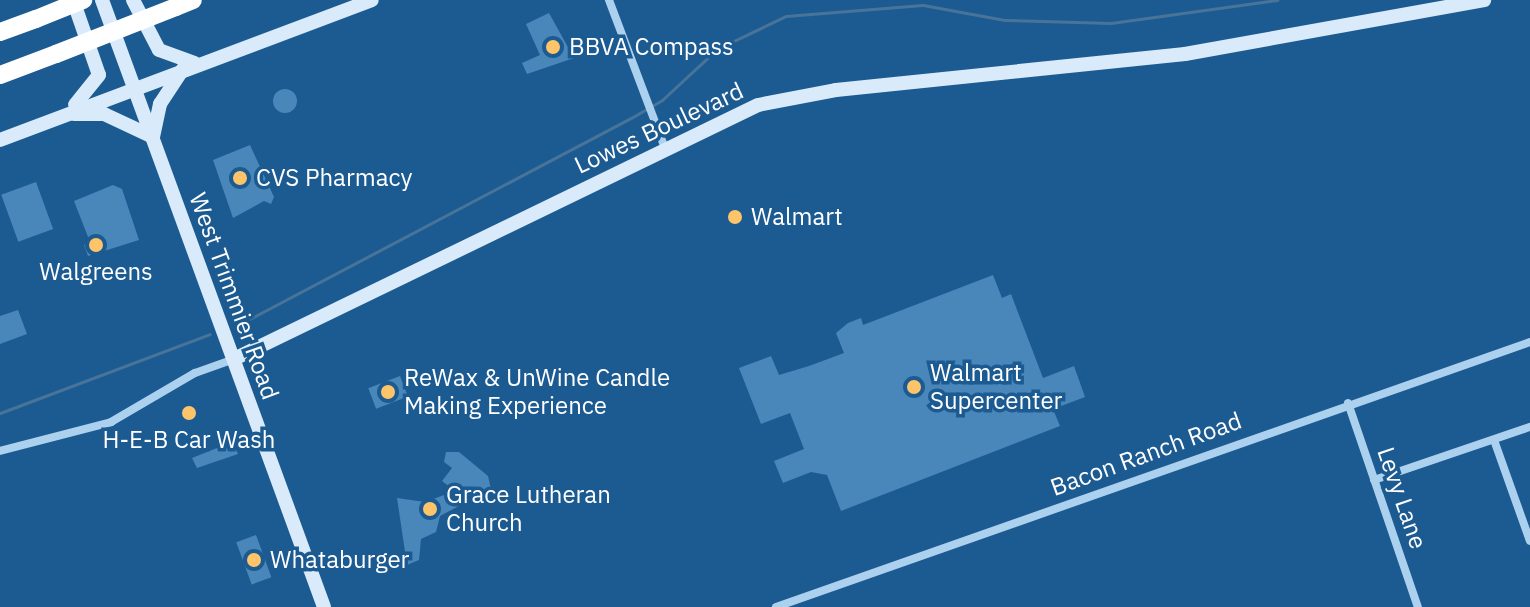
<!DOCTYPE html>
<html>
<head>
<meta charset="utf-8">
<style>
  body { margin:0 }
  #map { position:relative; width:1530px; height:607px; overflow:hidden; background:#1c5b91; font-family:"IBM Plex Sans",sans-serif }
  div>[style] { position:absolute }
  .stream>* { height:3px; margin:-1.5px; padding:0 1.5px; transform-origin:1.5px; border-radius:1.5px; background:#48749a }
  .building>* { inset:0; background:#4987ba; transform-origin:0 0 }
  .round { border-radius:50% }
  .street>* { height:8px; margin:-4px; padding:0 4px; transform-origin:4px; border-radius:4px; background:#acd1ee }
  .secondary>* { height:14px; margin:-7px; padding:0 7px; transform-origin:7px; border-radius:7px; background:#d9ebfa }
  .highway>* { height:18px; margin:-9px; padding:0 9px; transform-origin:9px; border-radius:9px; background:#fff }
  .highway-bridge>* { height:18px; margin:-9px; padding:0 9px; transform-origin:9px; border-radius:9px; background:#fff }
  .dots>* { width:22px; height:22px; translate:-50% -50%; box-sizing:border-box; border:4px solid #1c5b91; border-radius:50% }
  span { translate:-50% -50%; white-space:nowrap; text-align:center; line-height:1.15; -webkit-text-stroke:7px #1c5b91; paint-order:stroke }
  .poi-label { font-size:24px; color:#fff }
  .left { translate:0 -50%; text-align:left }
  .street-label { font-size:24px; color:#fff }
</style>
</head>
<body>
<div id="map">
  <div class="stream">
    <i style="left:240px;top:324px;width:442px;rotate:-27.8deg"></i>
    <i style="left:631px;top:118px;width:36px;rotate:-30deg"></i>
    <i style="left:662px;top:100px;width:75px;rotate:-42.8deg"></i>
    <i style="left:717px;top:49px;width:76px;rotate:-25.6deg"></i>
    <i style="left:786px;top:16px;width:137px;rotate:-4.6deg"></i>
    <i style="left:923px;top:5px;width:83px;rotate:10.4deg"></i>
    <i style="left:1005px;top:20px;width:106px;rotate:1.6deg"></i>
    <i style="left:1111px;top:23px;width:168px;rotate:-7.9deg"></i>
    <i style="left:0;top:413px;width:224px;rotate:-20.6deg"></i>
  </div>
  <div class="building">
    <i style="clip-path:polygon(549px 13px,574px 58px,527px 74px,522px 63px,540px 55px,526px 24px)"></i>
    <i class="round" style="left:273px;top:89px;width:24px;height:24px"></i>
    <i style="clip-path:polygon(250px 145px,274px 197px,271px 204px,264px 201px,233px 218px,213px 160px)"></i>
    <i style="left:36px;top:182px;width:50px;height:37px;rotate:70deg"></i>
    <i style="clip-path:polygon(113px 185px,122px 189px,139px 240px,88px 256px,84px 245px,90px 242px,74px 201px)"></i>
    <i style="clip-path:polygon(993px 275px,1002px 298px,1011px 294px,1043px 378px,1074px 366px,1085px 397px,1053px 409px,1060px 426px,841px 511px,827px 475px,811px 472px,783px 483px,774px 461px,804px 449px,790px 413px,761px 424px,739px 368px,771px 356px,779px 375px,809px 366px,844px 353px,836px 333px,848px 323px,861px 318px,863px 325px)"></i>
    <i style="clip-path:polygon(18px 310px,27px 334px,0 344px,0 316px)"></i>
    <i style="left:400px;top:376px;width:22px;height:34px;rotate:69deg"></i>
    <i style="clip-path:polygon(232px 442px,238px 454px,197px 468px,192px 458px)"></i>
    <i style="clip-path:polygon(446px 452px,459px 452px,488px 476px,491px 489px,440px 516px,436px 532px,421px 539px,419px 560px,407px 565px,397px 498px,425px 502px,455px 491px,442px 481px,452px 468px,444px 462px)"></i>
    <i style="left:256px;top:535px;width:45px;height:21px;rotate:70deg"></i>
  </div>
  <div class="street">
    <i style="left:609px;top:0;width:158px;rotate:69.3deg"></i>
    <i style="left:1348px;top:403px;width:216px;rotate:71.1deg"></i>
    <i style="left:1494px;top:440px;width:107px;rotate:70.4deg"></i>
    <i style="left:0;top:451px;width:115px;rotate:-14.6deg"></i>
    <i style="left:111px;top:422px;width:97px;rotate:-30.3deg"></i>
    <i style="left:195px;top:373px;width:41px;rotate:-19.7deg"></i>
    <i style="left:1374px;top:480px;width:165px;rotate:-18.8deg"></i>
    <i style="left:776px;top:607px;width:799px;rotate:-19.36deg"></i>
  </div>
  <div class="secondary">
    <i style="left:73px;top:0;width:79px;rotate:70.9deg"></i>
    <i style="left:99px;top:75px;width:38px;rotate:129deg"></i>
    <i style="left:102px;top:0;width:646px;rotate:69.91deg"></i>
    <i style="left:133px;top:0;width:56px;rotate:62.5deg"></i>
    <i style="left:159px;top:50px;width:38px;rotate:20deg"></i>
    <i style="left:74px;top:114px;width:30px"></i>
    <i style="left:104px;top:114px;width:54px;rotate:25.1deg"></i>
    <i style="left:153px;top:137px;width:34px;rotate:-78deg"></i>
    <i style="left:160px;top:104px;width:42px;rotate:-56.7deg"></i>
    <i style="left:0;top:140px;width:397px;rotate:-20.6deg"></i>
    <i style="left:234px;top:359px;width:582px;rotate:-25.86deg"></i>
    <i style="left:758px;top:105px;width:79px;rotate:-10.9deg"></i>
    <i style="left:836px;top:90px;width:351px;rotate:-5.9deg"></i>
    <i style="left:1185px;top:54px;width:304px;rotate:-10.2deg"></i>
  </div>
  <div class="highway">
    <i style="left:176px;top:7px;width:18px;rotate:-22deg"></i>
    <i style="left:0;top:32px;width:38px;rotate:-20deg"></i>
    <i style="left:0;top:75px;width:60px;rotate:-20.6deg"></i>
  </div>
  <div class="highway-bridge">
    <i style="left:36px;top:19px;width:51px;rotate:-22deg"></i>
    <i style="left:56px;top:54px;width:129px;rotate:-21.4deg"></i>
  </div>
  <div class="dots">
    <i style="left:553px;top:47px;background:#fec46a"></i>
    <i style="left:240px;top:178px;background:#fec46a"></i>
    <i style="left:735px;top:217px;background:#fec46a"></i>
    <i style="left:96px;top:245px;background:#fec46a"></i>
    <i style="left:914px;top:387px;background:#fec46a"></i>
    <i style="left:388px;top:392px;background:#fec46a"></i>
    <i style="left:189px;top:413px;background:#fec46a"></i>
    <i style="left:430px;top:509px;background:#fec46a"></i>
    <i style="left:254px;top:560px;background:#fec46a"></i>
  </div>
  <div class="poi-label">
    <span class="left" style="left:569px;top:47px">BBVA Compass</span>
    <span class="left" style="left:256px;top:178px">CVS Pharmacy</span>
    <span class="left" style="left:751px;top:217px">Walmart</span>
    <span style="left:96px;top:272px">Walgreens</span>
    <span class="left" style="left:930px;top:387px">Walmart<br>Supercenter</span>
    <span class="left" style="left:404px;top:392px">ReWax &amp; UnWine Candle<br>Making Experience</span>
    <span style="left:189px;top:440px">H-E-B Car Wash</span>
    <span class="left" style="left:446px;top:509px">Grace Lutheran<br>Church</span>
    <span class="left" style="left:270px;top:560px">Whataburger</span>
  </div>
  <div class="street-label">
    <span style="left:659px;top:128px;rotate:-25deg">Lowes Boulevard</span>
    <span style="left:234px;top:296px;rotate:70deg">West Trimmier Road</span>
    <span style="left:1146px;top:454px;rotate:-20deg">Bacon Ranch Road</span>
    <span style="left:1402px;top:498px;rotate:71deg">Levy Lane</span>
  </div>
</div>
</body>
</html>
